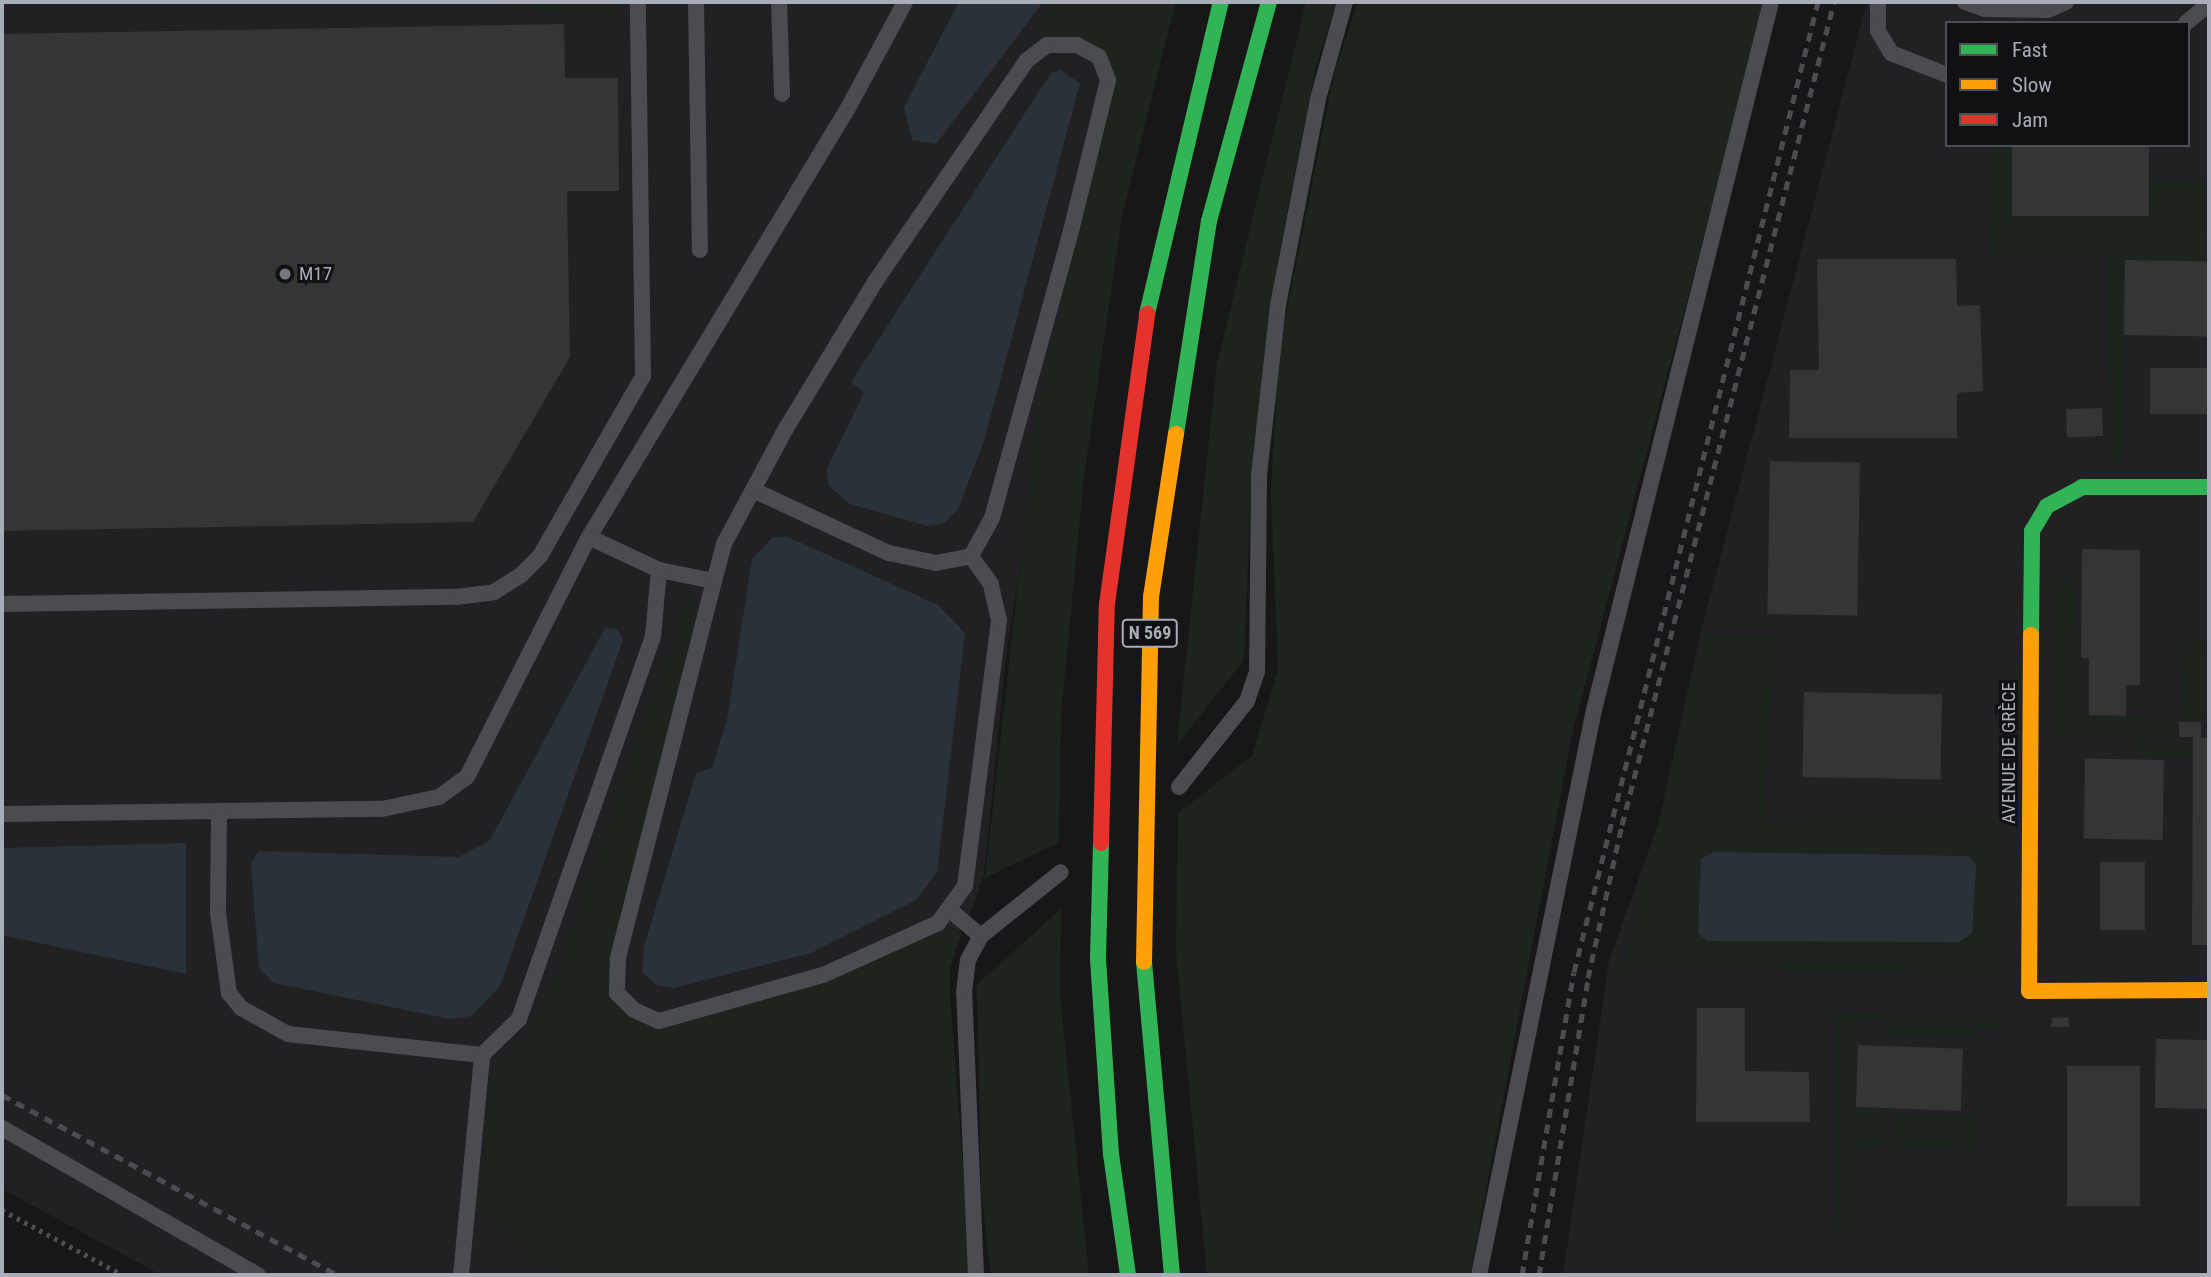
<!DOCTYPE html>
<html>
<head>
<meta charset="utf-8">
<style>
  body { margin:0 }
  #map { position:relative; width:2211px; height:1277px; overflow:hidden; background:#171717; font-family:"Roboto Condensed",sans-serif }
  div>[style] { position:absolute }
  .built>* { inset:0; background:#212123 }
  .green>* { inset:0; background:#1d241e }
  .water>* { inset:0; background:#2a3239 }
  .building>* { inset:0; background:#353536; transform-origin:0 0 }
  .path>* { height:4.5px; margin-top:-2.25px; transform-origin:0; background:repeating-linear-gradient(90deg,#4d4e52 0 3.5px,transparent 0 8.5px) }
  .lane>* { height:16px; margin:-8px; padding:0 8px; transform-origin:8px; border-radius:8px; background:#4b4c50 }
  .fast>* { height:16px; margin:-8px; padding:0 8px; transform-origin:8px; border-radius:8px; background:#30b455 }
  .slow>* { height:16px; margin:-8px; padding:0 8px; transform-origin:8px; border-radius:8px; background:#ff9f0a }
  .jam>* { height:16px; margin:-8px; padding:0 8px; transform-origin:8px; border-radius:8px; background:#e5322d }
  .rail>* { height:5px; margin-top:-2.5px; transform-origin:0; background:repeating-linear-gradient(90deg,#4b4c4f 0 9px,transparent 0 16px) }
  .dots>* { width:19px; height:19px; translate:-50% -50%; box-sizing:border-box; border:4px solid #111113; border-radius:50% }
  span { translate:-50% -50%; white-space:nowrap; text-align:center; line-height:1.15; -webkit-text-stroke:6px #111113; paint-order:stroke }
  .shield-label span { padding:2px 5px; background:#111113; border:2px solid; border-radius:5px; -webkit-text-stroke-width:0 }
  .shield-label { font-size:18px; color:#a8adb8; font-weight:700 }
  .poi-label { font-size:19px; color:#a8adb8 }
  .left { translate:0 -50%; text-align:left }
  .street-label { font-size:19px; color:#a8adb8 }
  .frame { position:absolute; inset:0; border:4px solid #a8adb8; pointer-events:none }
  .legend { position:absolute; left:1945px; top:21px; width:245px; height:126px; box-sizing:border-box; background:#111113; border:2px solid #4d4f55; margin:0; padding:9px 12px; list-style:none; font-size:21px; color:#a8adb8 }
  .legend li { display:flex; align-items:center; gap:14px; height:35px }
  .legend b { width:35px; border:2px solid #4d4f55 }
</style>
</head>
<body>
<div id="map">
  <div class="built">
    <i style="clip-path:polygon(2px 2px,1077px 2px,1141px 38px,1043px 415px,1007px 649px,984px 874px,970px 914px,917px 1008px,650px 1275px,161px 1275px,2px 1189px)"></i>
    <i style="clip-path:polygon(evenodd,1867px 2px,2209px 2px,2209px 1275px,1563px 1275px,1609px 961px,1658px 825px,1701px 631px,1867px 2px,1947px 23px,2188px 23px,2188px 145px,1947px 145px,1947px 23px)"></i>
  </div>
  <div class="green">
    <i style="clip-path:polygon(502px 2px,616px 2px,618px 19px,502px 8px)"></i>
    <i style="clip-path:polygon(1058px 2px,1176px 2px,1122px 215px,1084px 477px,1061px 715px,1059px 842px,985px 878px,1037px 414px,1112px 79px,1097px 47px,1082px 36px,1031px 39px)"></i>
    <i style="clip-path:polygon(1306px 2px,1336px 2px,1315px 70px,1278px 260px,1252px 463px,1244px 660px,1177px 745px,1217px 363px)"></i>
    <i style="clip-path:polygon(1358px 2px,1766px 2px,1572px 734px,1470px 1275px,1207px 1275px,1176px 951px,1178px 813px,1252px 756px,1278px 670px,1271px 490px,1279px 351px,1334px 74px)"></i>
    <i style="clip-path:polygon(1993px 145px,2012px 145px,2011px 216px,2141px 217px,2143px 179px,2203px 181px,2209px 262px,2125px 261px,2123px 462px,2110px 462px,2108px 256px,1988px 256px)"></i>
    <i style="clip-path:polygon(2074px 579px,2083px 714px,2176px 719px,2179px 737px,2055px 737px,2058px 581px)"></i>
    <i style="clip-path:polygon(691px 591px,699px 609px,609px 990px,635px 1022px,665px 1027px,819px 981px,951px 926px,962px 933px,950px 966px,950px 995px,971px 1275px,565px 1275px,477px 1205px,494px 1075px,531px 1032px,550px 996px)"></i>
    <i style="clip-path:polygon(1778px 636px,1763px 794px,1767px 819px,1998px 816px,2002px 975px,1624px 968px,1703px 637px)"></i>
    <i style="clip-path:polygon(2202px 639px,2209px 667px,2209px 720px,2180px 717px,2179px 661px)"></i>
    <i style="clip-path:polygon(2135px 742px,2192px 742px,2192px 757px,2142px 755px)"></i>
    <i style="clip-path:polygon(1061px 909px,1060px 996px,1089px 1275px,991px 1275px,981px 1189px,977px 984px)"></i>
    <i style="clip-path:polygon(1836px 1013px,2001px 1014px,2000px 1029px,1959px 1026px,1976px 1031px,1975px 1036px,1887px 1035px,1886px 1018px,1854px 1021px,1857px 1107px,1885px 1108px,1890px 1118px,1887px 1147px,1857px 1147px,1855px 1231px,1835px 1231px)"></i>
    <i style="clip-path:polygon(1976px 1116px,1976px 1150px,1902px 1148px,1896px 1140px,1895px 1117px)"></i>
  </div>
  <div class="water">
    <i style="clip-path:polygon(959px 2px,1043px 2px,936px 144px,912px 140px,904px 107px)"></i>
    <i style="clip-path:polygon(1060px 70px,1080px 83px,984px 441px,958px 509px,945px 523px,928px 526px,850px 504px,828px 485px,827px 468px,864px 393px,851px 382px,1051px 73px)"></i>
    <i style="clip-path:polygon(773px 537px,788px 537px,938px 605px,965px 633px,937px 872px,916px 900px,811px 953px,673px 988px,656px 985px,642px 972px,644px 947px,696px 773px,712px 768px,727px 720px,752px 559px)"></i>
    <i style="clip-path:polygon(605px 628px,617px 629px,623px 640px,500px 986px,471px 1016px,450px 1019px,274px 983px,259px 968px,251px 863px,259px 851px,459px 857px,490px 840px)"></i>
    <i style="clip-path:polygon(186px 843px,186px 974px,2px 935px,2px 848px)"></i>
    <i style="clip-path:polygon(1713px 852px,1969px 856px,1976px 865px,1972px 933px,1959px 942px,1707px 941px,1698px 933px,1701px 859px)"></i>
  </div>
  <div class="building">
    <i style="clip-path:polygon(564px 24px,565px 78px,618px 78px,619px 191px,567px 191px,570px 357px,473px 522px,2px 531px,2px 34px)"></i>
    <i style="left:2012px;top:145px;width:137px;height:71px"></i>
    <i style="clip-path:polygon(1817px 259px,1956px 259px,1957px 306px,1980px 305px,1983px 391px,1957px 393px,1957px 438px,1789px 438px,1790px 370px,1819px 370px)"></i>
    <i style="left:2125px;top:260px;width:84px;height:75px;rotate:1deg"></i>
    <i style="left:2150px;top:368px;width:59px;height:46px"></i>
    <i style="left:2102px;top:408px;width:28px;height:36px;rotate:88deg"></i>
    <i style="left:1770px;top:461px;width:90px;height:153px;rotate:1deg"></i>
    <i style="clip-path:polygon(2082px 549px,2140px 550px,2140px 685px,2126px 685px,2126px 716px,2089px 715px,2089px 658px,2081px 658px)"></i>
    <i style="left:1804px;top:692px;width:138px;height:85px;rotate:1deg"></i>
    <i style="clip-path:polygon(2179px 722px,2201px 722px,2201px 738px,2209px 738px,2209px 945px,2192px 945px,2193px 737px,2179px 737px)"></i>
    <i style="left:2164px;top:760px;width:80px;height:79px;rotate:91deg"></i>
    <i style="left:2100px;top:862px;width:45px;height:68px"></i>
    <i style="clip-path:polygon(1697px 1008px,1745px 1008px,1745px 1071px,1809px 1072px,1810px 1122px,1696px 1122px)"></i>
    <i style="clip-path:polygon(2068px 1017px,2069px 1027px,2051px 1027px,2052px 1018px)"></i>
    <i style="left:2156px;top:1039px;width:53px;height:69px;rotate:1deg"></i>
    <i style="left:1858px;top:1045px;width:105px;height:62px;rotate:2deg"></i>
    <i style="left:2067px;top:1066px;width:73px;height:140px"></i>
  </div>
  <div class="path">
    <i style="left:2px;top:1210px;width:137px;rotate:28.2deg"></i>
  </div>
  <div class="lane">
    <i style="left:696px;top:2px;width:248px;rotate:89.1deg"></i>
    <i style="left:779px;top:2px;width:92px;rotate:88.1deg"></i>
    <i style="left:1878px;top:2px;width:29px;rotate:90deg"></i>
    <i style="left:1878px;top:31px;width:26px;rotate:59deg"></i>
    <i style="left:1891px;top:53px;width:60px;rotate:21.4deg"></i>
    <i style="left:1965px;top:2px;width:21px;rotate:19deg"></i>
    <i style="left:1985px;top:9px;width:63px;rotate:0.9deg"></i>
    <i style="left:2048px;top:10px;width:20px;rotate:-24deg"></i>
    <i style="left:2186px;top:23px;width:30px;rotate:-40deg"></i>
    <i style="left:753px;top:490px;width:150px;rotate:24.9deg"></i>
    <i style="left:889px;top:553px;width:48px;rotate:12deg"></i>
    <i style="left:936px;top:563px;width:36px;rotate:-11deg"></i>
    <i style="left:659px;top:570px;width:56px;rotate:11.3deg"></i>
    <i style="left:714px;top:581px;width:390px;rotate:104.3deg"></i>
    <i style="left:618px;top:959px;width:34px;rotate:92deg"></i>
    <i style="left:617px;top:993px;width:24px;rotate:45deg"></i>
    <i style="left:634px;top:1010px;width:27px;rotate:24deg"></i>
    <i style="left:659px;top:1021px;width:170px;rotate:-15.7deg"></i>
    <i style="left:823px;top:975px;width:126px;rotate:-24.3deg"></i>
    <i style="left:938px;top:923px;width:46px;rotate:-53.9deg"></i>
    <i style="left:965px;top:886px;width:268px;rotate:-82.7deg"></i>
    <i style="left:999px;top:620px;width:37px;rotate:-103deg"></i>
    <i style="left:991px;top:584px;width:34px;rotate:-126deg"></i>
    <i style="left:971px;top:556px;width:43px;rotate:-61.1deg"></i>
    <i style="left:992px;top:518px;width:298px;rotate:-74.6deg"></i>
    <i style="left:1071px;top:231px;width:155px;rotate:-76.2deg"></i>
    <i style="left:1108px;top:80px;width:25px;rotate:-111deg"></i>
    <i style="left:1099px;top:57px;width:25px;rotate:-151deg"></i>
    <i style="left:1077px;top:45px;width:30px;rotate:180deg"></i>
    <i style="left:1047px;top:45px;width:25px;rotate:143deg"></i>
    <i style="left:1027px;top:60px;width:269px;rotate:124.4deg"></i>
    <i style="left:875px;top:282px;width:173px;rotate:121.3deg"></i>
    <i style="left:785px;top:430px;width:129px;rotate:118.2deg"></i>
    <i style="left:724px;top:544px;width:38px;rotate:105deg"></i>
    <i style="left:2px;top:604px;width:454px;rotate:-0.9deg"></i>
    <i style="left:456px;top:597px;width:38px;rotate:-7deg"></i>
    <i style="left:494px;top:592px;width:32px;rotate:-32deg"></i>
    <i style="left:521px;top:575px;width:27px;rotate:-45deg"></i>
    <i style="left:540px;top:556px;width:207px;rotate:-60.2deg"></i>
    <i style="left:643px;top:376px;width:374px;rotate:-90.8deg"></i>
    <i style="left:1179px;top:787px;width:110px;rotate:-51.7deg"></i>
    <i style="left:1247px;top:701px;width:31px;rotate:-71deg"></i>
    <i style="left:1257px;top:672px;width:197px;rotate:-89.4deg"></i>
    <i style="left:1259px;top:475px;width:171px;rotate:-83.6deg"></i>
    <i style="left:1278px;top:305px;width:214px;rotate:-79deg"></i>
    <i style="left:1319px;top:95px;width:97px;rotate:-74.4deg"></i>
    <i style="left:2px;top:814px;width:380px;rotate:-0.8deg"></i>
    <i style="left:382px;top:809px;width:58px;rotate:-11.9deg"></i>
    <i style="left:439px;top:797px;width:34px;rotate:-36deg"></i>
    <i style="left:467px;top:777px;width:269px;rotate:-63.1deg"></i>
    <i style="left:589px;top:537px;width:501px;rotate:-58.88deg"></i>
    <i style="left:848px;top:108px;width:120px;rotate:-61.7deg"></i>
    <i style="left:219px;top:814px;width:99px;rotate:90.6deg"></i>
    <i style="left:218px;top:913px;width:81px;rotate:82.2deg"></i>
    <i style="left:229px;top:993px;width:19px;rotate:51deg"></i>
    <i style="left:241px;top:1008px;width:54px;rotate:29deg"></i>
    <i style="left:288px;top:1034px;width:195px;rotate:6.2deg"></i>
    <i style="left:482px;top:1055px;width:52px;rotate:-44.2deg"></i>
    <i style="left:519px;top:1019px;width:405px;rotate:-70.7deg"></i>
    <i style="left:653px;top:637px;width:67px;rotate:-84.9deg"></i>
    <i style="left:659px;top:570px;width:77px;rotate:-154.8deg"></i>
    <i style="left:951px;top:911px;width:39px;rotate:40deg"></i>
    <i style="left:2px;top:1128px;width:295px;rotate:29.9deg"></i>
    <i style="left:461px;top:1275px;width:221px;rotate:-84.5deg"></i>
    <i style="left:976px;top:1275px;width:283px;rotate:-92.4deg"></i>
    <i style="left:964px;top:992px;width:32px;rotate:-83deg"></i>
    <i style="left:968px;top:960px;width:27px;rotate:-62deg"></i>
    <i style="left:981px;top:936px;width:102px;rotate:-38.7deg"></i>
    <i style="left:1479px;top:1275px;width:577px;rotate:-78.5deg"></i>
    <i style="left:1594px;top:710px;width:730px;rotate:-75.96deg"></i>
  </div>
  <div class="fast">
    <i style="left:1147px;top:314px;width:321px;rotate:-76.7deg"></i>
    <i style="left:1176px;top:434px;width:216px;rotate:-81.2deg"></i>
    <i style="left:1209px;top:221px;width:227px;rotate:-74.7deg"></i>
    <i style="left:2031px;top:635px;width:104px;rotate:-89.4deg"></i>
    <i style="left:2032px;top:531px;width:29px;rotate:-59deg"></i>
    <i style="left:2047px;top:506px;width:40px;rotate:-28deg"></i>
    <i style="left:2082px;top:487px;width:127px"></i>
    <i style="left:1101px;top:843px;width:116px;rotate:91.5deg"></i>
    <i style="left:1098px;top:959px;width:195px;rotate:86.2deg"></i>
    <i style="left:1111px;top:1154px;width:122px;rotate:82deg"></i>
    <i style="left:1144px;top:962px;width:314px;rotate:84.9deg"></i>
  </div>
  <div class="slow">
    <i style="left:2031px;top:635px;width:356px;rotate:90.3deg"></i>
    <i style="left:2029px;top:991px;width:180px;rotate:-0.3deg"></i>
    <i style="left:1144px;top:962px;width:365px;rotate:-88.9deg"></i>
    <i style="left:1151px;top:597px;width:165px;rotate:-81.3deg"></i>
  </div>
  <div class="jam">
    <i style="left:1101px;top:843px;width:239px;rotate:-88.6deg"></i>
    <i style="left:1107px;top:604px;width:293px;rotate:-82.1deg"></i>
  </div>
  <div class="rail">
    <i style="left:2px;top:1095px;width:380px;rotate:28.2deg"></i>
    <i style="left:1522px;top:1275px;width:307px;rotate:-80.3deg"></i>
    <i style="left:1574px;top:972px;width:1000px;rotate:-75.88deg"></i>
    <i style="left:1539px;top:1275px;width:301px;rotate:-80.6deg"></i>
    <i style="left:1588px;top:978px;width:157px;rotate:-77.5deg"></i>
    <i style="left:1622px;top:825px;width:850px;rotate:-75.55deg"></i>
  </div>
  <div class="dots">
    <i style="left:285px;top:274px;background:#757880"></i>
  </div>
  <div class="shield-label">
    <span style="left:1150px;top:633px">N 569</span>
  </div>
  <div class="poi-label">
    <span class="left" style="left:299px;top:274px">M17</span>
  </div>
  <div class="street-label">
    <span style="left:2009px;top:753px;rotate:-90deg">AVENUE DE GRÈCE</span>
  </div>
  <div class="frame"></div>
  <ul class="legend">
  <li><b style="height:9px;background:#30b455"></b>Fast</li>
  <li><b style="height:9px;background:#ff9f0a"></b>Slow</li>
  <li><b style="height:9px;background:#e5322d"></b>Jam</li>
  </ul>
</div>
</body>
</html>
